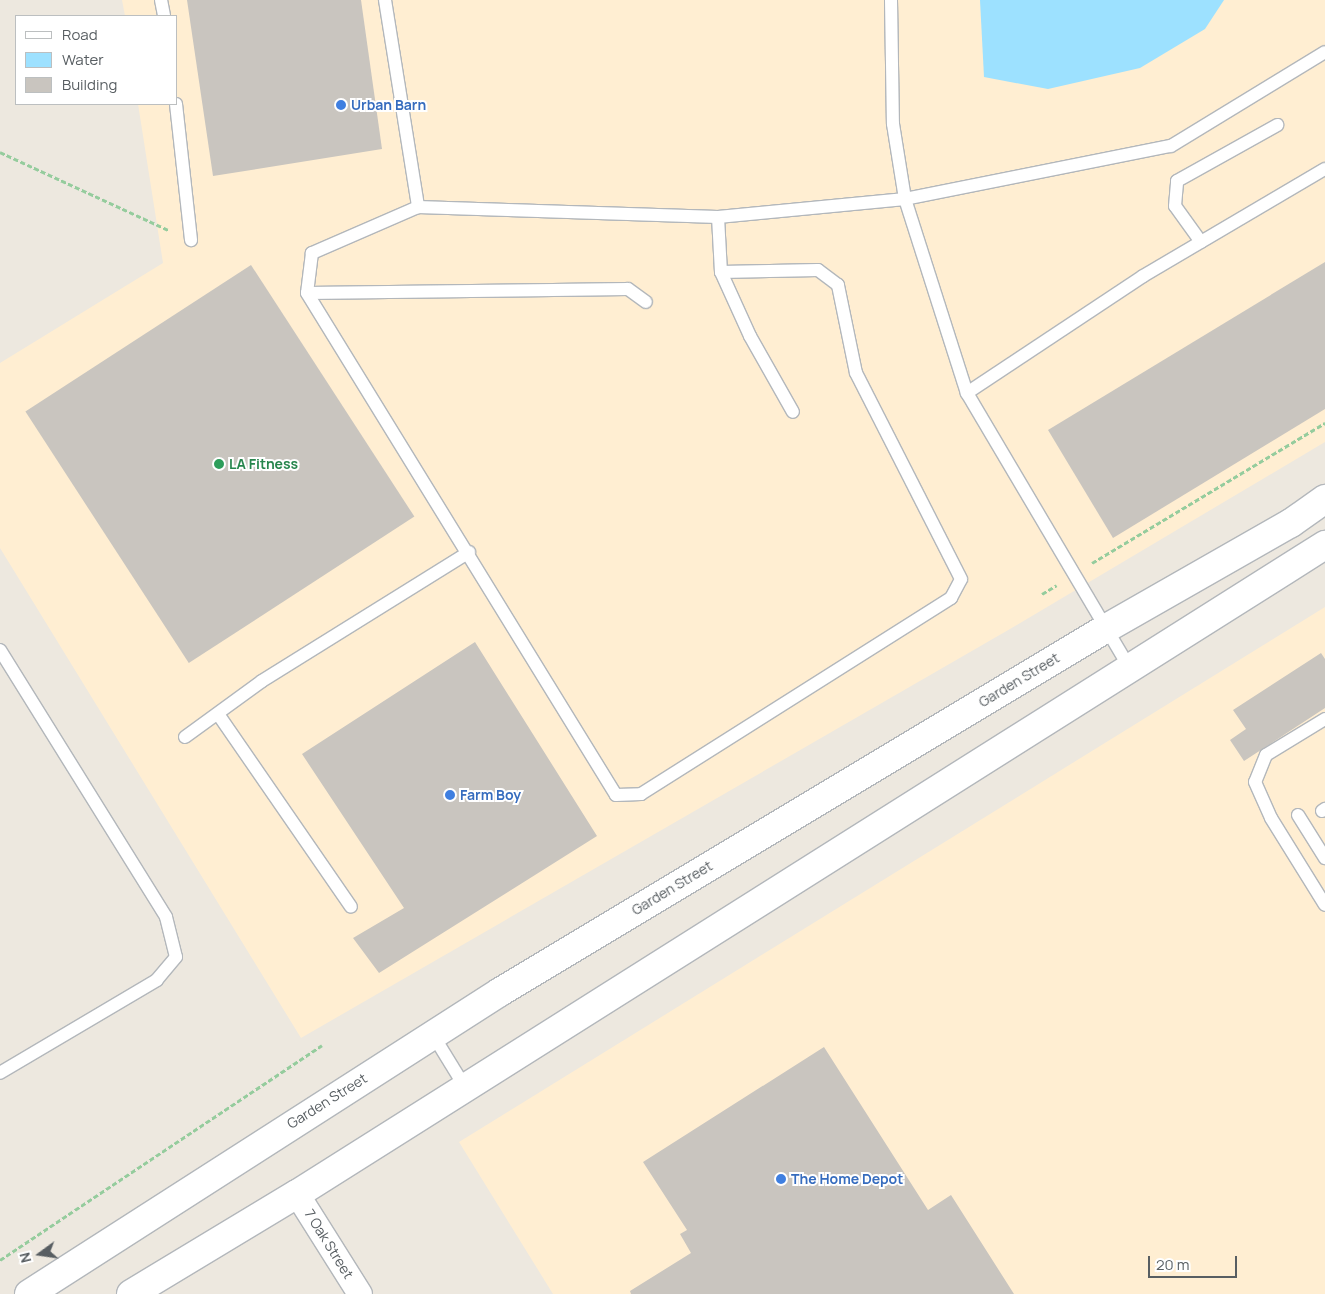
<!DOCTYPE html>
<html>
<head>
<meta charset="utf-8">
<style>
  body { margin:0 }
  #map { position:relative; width:1325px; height:1294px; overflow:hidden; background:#ede8df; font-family:Manrope,sans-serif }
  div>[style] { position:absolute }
  .commercial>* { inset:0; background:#ffeed2 }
  .water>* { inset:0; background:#9de1ff }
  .building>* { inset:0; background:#c9c5bf; transform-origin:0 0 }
  .path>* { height:3px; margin-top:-1.5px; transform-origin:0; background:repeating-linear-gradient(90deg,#95cc9d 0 5px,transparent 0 7.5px) }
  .roads { filter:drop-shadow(1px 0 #b3b7bb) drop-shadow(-1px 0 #b3b7bb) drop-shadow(0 1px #b3b7bb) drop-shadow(0 -1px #b3b7bb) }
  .service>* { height:12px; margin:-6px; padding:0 6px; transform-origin:6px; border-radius:6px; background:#fff }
  .minor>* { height:24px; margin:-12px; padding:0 12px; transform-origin:12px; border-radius:12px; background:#fff }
  .tertiary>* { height:28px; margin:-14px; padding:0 14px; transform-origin:14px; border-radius:14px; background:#fff }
  .dots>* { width:14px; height:14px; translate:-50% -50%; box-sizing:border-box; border:2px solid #fff; border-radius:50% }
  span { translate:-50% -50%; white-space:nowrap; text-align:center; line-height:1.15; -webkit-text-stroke:4px #fff; paint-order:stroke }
  .shop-label { font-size:14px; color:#366cbe; font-weight:700 }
  .left { translate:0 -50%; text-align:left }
  .leisure-label { font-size:14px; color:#27864d; font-weight:700 }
  .street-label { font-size:14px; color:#585e62 }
  .legend { position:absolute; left:15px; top:15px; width:162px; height:90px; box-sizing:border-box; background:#fff; border:1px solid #bcbfc0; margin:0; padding:6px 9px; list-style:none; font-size:15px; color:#585e62 }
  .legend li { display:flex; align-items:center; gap:10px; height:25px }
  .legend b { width:25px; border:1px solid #bcbfc0 }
  .north { position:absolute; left:15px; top:1229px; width:50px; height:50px; -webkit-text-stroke:4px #fff; paint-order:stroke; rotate:256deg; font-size:14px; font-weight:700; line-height:20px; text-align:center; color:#585e62 }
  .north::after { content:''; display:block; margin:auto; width:18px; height:22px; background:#585e62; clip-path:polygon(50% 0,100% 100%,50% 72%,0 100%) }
  .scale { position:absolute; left:1148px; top:1256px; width:89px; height:22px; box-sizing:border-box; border:2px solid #585e62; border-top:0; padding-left:6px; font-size:15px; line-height:18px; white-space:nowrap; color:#585e62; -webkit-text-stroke:4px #fff; paint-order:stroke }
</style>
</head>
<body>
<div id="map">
  <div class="commercial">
    <i style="clip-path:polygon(122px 0,1325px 0,1325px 442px,1010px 629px,301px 1038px,0 548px,0 363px,163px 263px,138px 104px,176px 104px,176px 16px,125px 16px)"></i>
    <i style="clip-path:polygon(1325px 607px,1325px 1294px,553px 1294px,459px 1142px)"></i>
  </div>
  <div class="water">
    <i style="clip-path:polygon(980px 0,1224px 0,1205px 29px,1140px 68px,1048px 89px,984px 77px)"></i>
  </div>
  <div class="building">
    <i style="clip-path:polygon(187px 0,361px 0,382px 149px,213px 176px)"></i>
    <i style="clip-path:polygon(1325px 262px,1325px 409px,1113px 538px,1048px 430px)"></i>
    <i style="left:251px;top:265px;width:300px;height:269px;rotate:57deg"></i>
    <i style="clip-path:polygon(475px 642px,597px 836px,379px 973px,353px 938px,404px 908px,302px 754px)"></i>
    <i style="clip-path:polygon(1321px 653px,1325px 659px,1325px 708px,1244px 761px,1230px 740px,1246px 729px,1233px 710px)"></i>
    <i style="clip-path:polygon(824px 1047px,928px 1210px,951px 1195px,1014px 1294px,631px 1294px,630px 1291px,691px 1253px,680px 1234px,687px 1230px,643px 1162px)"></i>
  </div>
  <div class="path">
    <i style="left:0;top:152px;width:187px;rotate:24.9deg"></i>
    <i style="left:1092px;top:563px;width:272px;rotate:-31deg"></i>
    <i style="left:1042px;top:594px;width:17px;rotate:-31deg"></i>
    <i style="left:0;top:1260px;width:387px;rotate:-33.7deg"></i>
  </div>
  <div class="roads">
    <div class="service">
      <i style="left:161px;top:0;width:16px;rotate:79deg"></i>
      <i style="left:385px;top:0;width:210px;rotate:80.9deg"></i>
      <i style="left:418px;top:207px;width:300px;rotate:1.9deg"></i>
      <i style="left:718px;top:217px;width:188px;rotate:-5.5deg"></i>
      <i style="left:905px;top:199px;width:271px;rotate:-11.3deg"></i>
      <i style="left:1171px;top:146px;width:180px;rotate:-31.4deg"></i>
      <i style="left:891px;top:0;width:124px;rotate:89.1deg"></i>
      <i style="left:893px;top:124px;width:76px;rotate:80.9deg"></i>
      <i style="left:905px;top:199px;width:204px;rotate:72.3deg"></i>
      <i style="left:967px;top:393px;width:318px;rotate:59.4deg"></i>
      <i style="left:176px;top:104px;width:137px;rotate:83.7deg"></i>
      <i style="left:418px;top:207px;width:116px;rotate:156.5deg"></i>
      <i style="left:312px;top:253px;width:40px;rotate:97.1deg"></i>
      <i style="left:307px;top:293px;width:589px;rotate:58.39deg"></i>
      <i style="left:616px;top:795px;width:25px;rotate:-2deg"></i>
      <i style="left:641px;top:794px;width:367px;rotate:-32.3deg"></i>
      <i style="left:951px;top:598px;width:21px;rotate:-62deg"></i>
      <i style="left:961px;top:579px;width:231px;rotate:-117deg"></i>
      <i style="left:856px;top:373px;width:90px;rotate:-101.6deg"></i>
      <i style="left:838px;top:285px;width:25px;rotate:-143deg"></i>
      <i style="left:818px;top:270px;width:97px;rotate:178.8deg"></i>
      <i style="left:718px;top:217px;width:55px;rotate:86.9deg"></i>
      <i style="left:721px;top:272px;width:70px;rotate:65.6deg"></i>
      <i style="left:750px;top:336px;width:87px;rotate:60.5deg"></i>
      <i style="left:1201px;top:242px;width:44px;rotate:-125.8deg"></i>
      <i style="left:1175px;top:206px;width:25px;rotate:-85deg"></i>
      <i style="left:1177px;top:181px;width:115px;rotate:-29.2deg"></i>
      <i style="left:307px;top:293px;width:321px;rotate:-0.7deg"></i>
      <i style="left:628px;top:289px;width:22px;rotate:36deg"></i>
      <i style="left:967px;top:393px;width:211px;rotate:-33.6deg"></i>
      <i style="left:1143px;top:276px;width:211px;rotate:-30.5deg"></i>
      <i style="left:0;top:650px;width:314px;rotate:58.1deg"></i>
      <i style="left:166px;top:917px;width:41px;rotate:76deg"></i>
      <i style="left:176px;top:957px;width:30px;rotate:130deg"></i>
      <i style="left:157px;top:980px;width:182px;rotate:149.4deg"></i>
      <i style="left:218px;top:714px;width:234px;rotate:55.4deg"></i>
      <i style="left:1325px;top:719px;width:69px;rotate:148.6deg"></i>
      <i style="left:1266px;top:755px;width:29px;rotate:112deg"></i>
      <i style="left:1255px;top:782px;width:39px;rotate:66deg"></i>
      <i style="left:1271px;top:818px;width:102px;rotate:58.2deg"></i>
      <i style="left:185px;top:737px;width:95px;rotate:-36deg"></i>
      <i style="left:262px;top:681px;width:244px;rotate:-31.9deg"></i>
      <i style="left:1322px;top:811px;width:4px;rotate:-34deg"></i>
      <i style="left:1298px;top:815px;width:51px;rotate:57.9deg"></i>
      <i style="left:433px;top:1035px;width:61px;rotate:58.4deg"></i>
    </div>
    <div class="minor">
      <i style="left:297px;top:1194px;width:118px;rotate:57.8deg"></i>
    </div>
    <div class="tertiary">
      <i style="left:29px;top:1294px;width:560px;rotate:-32.67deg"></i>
      <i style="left:500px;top:992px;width:706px;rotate:-30.96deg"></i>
      <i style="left:1105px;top:629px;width:214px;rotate:-29.7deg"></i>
      <i style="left:1291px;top:523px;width:42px;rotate:-35.2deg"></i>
      <i style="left:131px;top:1294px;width:194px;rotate:-31.1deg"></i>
      <i style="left:297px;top:1194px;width:1216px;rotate:-32.27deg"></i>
    </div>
  </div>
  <div class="dots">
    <i style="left:341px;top:105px;background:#3f7fe0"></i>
    <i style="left:219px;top:464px;background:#2e9e5b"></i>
    <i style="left:450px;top:795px;background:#3f7fe0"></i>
    <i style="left:781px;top:1179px;background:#3f7fe0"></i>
  </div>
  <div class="shop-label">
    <span class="left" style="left:351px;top:105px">Urban Barn</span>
    <span class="left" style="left:460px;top:795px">Farm Boy</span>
    <span class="left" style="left:791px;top:1179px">The Home Depot</span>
  </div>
  <div class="leisure-label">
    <span class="left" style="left:229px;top:464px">LA Fitness</span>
  </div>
  <div class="street-label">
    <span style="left:1019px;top:680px;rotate:-31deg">Garden Street</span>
    <span style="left:672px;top:888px;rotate:-31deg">Garden Street</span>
    <span style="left:327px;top:1101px;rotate:-32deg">Garden Street</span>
    <span style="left:329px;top:1244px;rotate:58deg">7 Oak Street</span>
  </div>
  <ul class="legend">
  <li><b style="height:6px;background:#fff"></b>Road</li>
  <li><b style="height:14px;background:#9de1ff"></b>Water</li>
  <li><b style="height:14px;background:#c9c5bf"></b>Building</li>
  </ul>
  <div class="north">N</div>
  <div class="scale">20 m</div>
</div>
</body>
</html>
